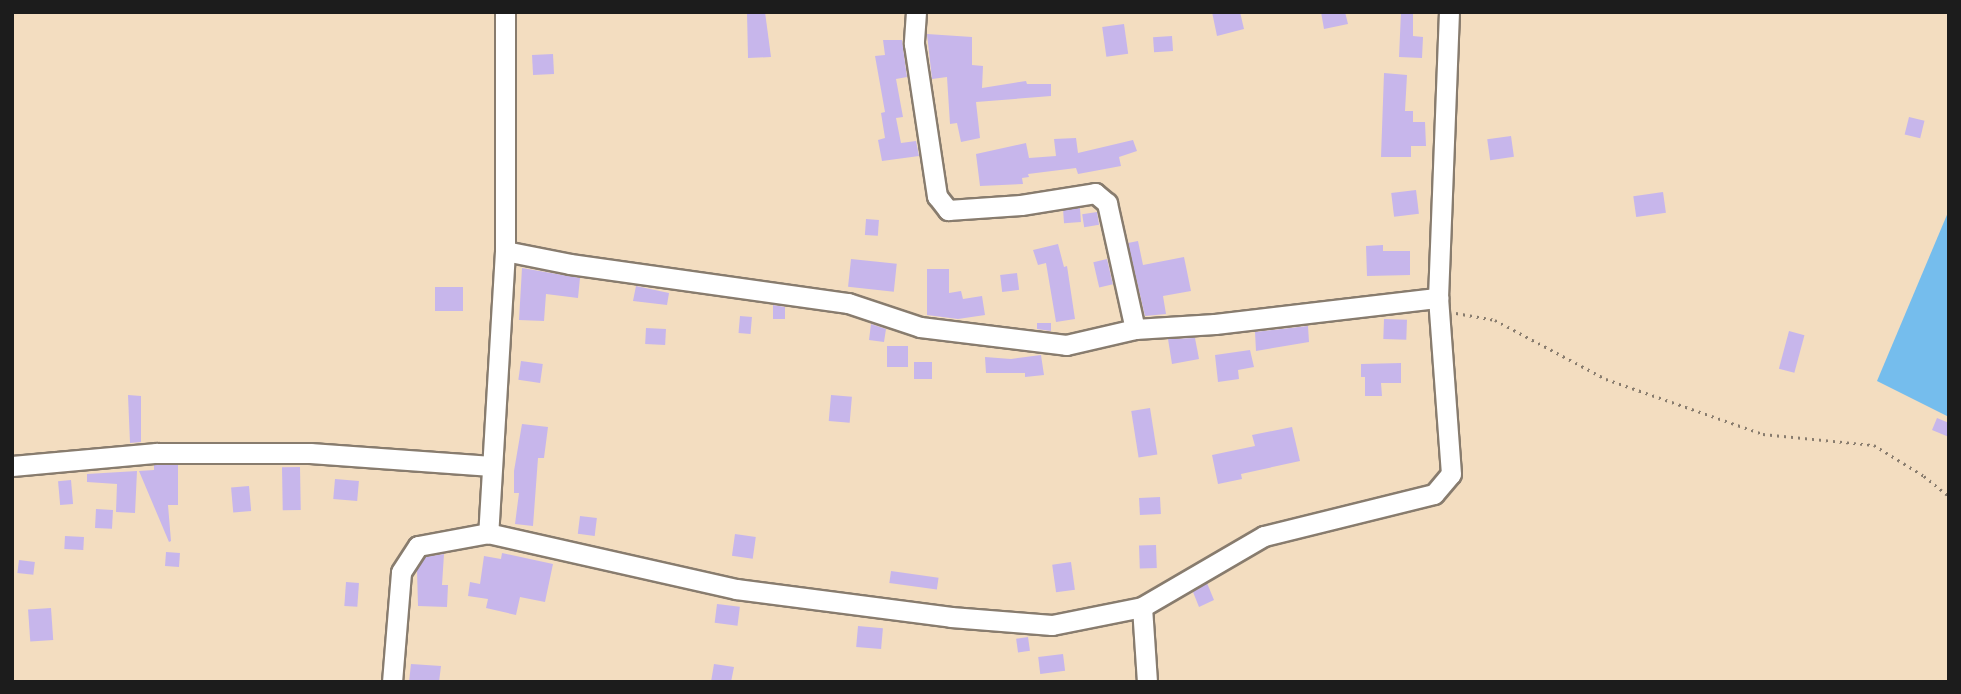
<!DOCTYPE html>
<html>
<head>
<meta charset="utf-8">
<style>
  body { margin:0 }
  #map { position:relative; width:1961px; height:694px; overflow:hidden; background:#f3ddc0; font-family:"Comic Neue",sans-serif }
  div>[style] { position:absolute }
  .water>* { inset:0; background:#75bded }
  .building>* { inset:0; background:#c7b6eb; transform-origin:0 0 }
  .path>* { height:2.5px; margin-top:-1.25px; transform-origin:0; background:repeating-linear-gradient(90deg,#887c6e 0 2px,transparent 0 7px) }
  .roads { filter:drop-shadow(2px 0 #887c6e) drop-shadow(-2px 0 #887c6e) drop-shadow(0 2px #887c6e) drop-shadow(0 -2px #887c6e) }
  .street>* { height:19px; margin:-9.5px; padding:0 9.5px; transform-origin:9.5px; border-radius:9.5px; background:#fff }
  span { translate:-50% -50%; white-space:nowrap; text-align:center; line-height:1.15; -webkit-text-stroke:6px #fff; paint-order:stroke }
  .frame { position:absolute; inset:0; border:14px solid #1c1c1c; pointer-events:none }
</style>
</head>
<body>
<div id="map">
  <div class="water">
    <i style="clip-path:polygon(1949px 210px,1949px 417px,1877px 381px)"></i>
  </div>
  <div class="building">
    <i style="clip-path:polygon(747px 12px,765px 12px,771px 57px,748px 58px)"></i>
    <i style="clip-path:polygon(1212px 12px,1240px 12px,1244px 29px,1217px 36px)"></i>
    <i style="clip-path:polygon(1321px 12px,1345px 12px,1348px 24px,1324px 29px)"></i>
    <i style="clip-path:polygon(1401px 12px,1413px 12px,1413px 36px,1423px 37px,1422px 58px,1399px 57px)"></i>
    <i style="left:1124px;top:24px;width:30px;height:22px;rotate:82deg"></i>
    <i style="clip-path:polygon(927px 34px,972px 37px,972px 65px,983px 66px,982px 88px,1026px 81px,1027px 84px,1051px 84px,1051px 96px,976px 102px,980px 138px,961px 142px,957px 123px,950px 124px,947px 77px,932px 79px)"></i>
    <i style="left:1172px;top:36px;width:15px;height:19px;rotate:86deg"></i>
    <i style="clip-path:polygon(883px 40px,902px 40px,907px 77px,896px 79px,903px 117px,896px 118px,901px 143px,916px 141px,919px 156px,882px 161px,878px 140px,885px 138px,881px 113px,885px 112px,875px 56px,885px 55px)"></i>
    <i style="left:553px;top:54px;width:20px;height:21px;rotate:87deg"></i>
    <i style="clip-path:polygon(1384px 73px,1407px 75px,1405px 111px,1413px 111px,1413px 122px,1425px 122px,1426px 146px,1411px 146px,1411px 157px,1381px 157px)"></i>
    <i style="left:1909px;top:117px;width:16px;height:18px;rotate:14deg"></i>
    <i style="left:1511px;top:136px;width:21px;height:24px;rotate:82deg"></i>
    <i style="clip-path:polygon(1076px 138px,1078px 153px,1133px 140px,1137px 151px,1119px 157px,1121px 166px,1078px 174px,1076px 168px,1028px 174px,1029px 177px,1022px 178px,1023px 184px,980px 186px,976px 154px,1026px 143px,1029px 158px,1056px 156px,1054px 139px)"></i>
    <i style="left:1416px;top:190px;width:24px;height:25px;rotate:83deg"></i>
    <i style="left:1663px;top:192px;width:21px;height:30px;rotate:82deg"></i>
    <i style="left:1080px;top:208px;width:14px;height:17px;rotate:86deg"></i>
    <i style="left:1097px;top:212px;width:13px;height:15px;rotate:81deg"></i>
    <i style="left:866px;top:219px;width:13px;height:16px;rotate:4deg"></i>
    <i style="clip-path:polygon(1138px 241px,1143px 265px,1184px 257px,1191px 291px,1163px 296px,1166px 314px,1145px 316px,1128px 243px)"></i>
    <i style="clip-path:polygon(1058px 244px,1064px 267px,1067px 266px,1075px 319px,1056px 322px,1046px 263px,1038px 265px,1033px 250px)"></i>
    <i style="clip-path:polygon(1383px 245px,1383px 251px,1410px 251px,1410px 275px,1367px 276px,1366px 246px)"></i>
    <i style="left:851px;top:259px;width:46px;height:28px;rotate:6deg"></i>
    <i style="left:1107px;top:259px;width:26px;height:14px;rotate:77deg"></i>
    <i style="clip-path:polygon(522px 268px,580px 278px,578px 298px,546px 294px,544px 321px,519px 320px)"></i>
    <i style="clip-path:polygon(927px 269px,949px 269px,949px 293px,961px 291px,963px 299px,982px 296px,985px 315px,958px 319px,927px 315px)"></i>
    <i style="left:1017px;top:273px;width:17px;height:17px;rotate:83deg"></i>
    <i style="clip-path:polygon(636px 286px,669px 293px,667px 305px,633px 301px)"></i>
    <i style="left:435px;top:287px;width:28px;height:24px"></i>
    <i style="clip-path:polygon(773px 305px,785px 307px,785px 319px,773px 319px)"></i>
    <i style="left:740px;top:316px;width:12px;height:17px;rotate:5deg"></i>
    <i style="left:1384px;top:319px;width:23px;height:20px;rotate:2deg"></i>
    <i style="clip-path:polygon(1037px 323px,1051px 323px,1051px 331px,1037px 329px)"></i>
    <i style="clip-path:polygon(871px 324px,886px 329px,884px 342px,869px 340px)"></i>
    <i style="clip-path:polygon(1308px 326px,1309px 342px,1256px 351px,1255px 332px)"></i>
    <i style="left:646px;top:328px;width:20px;height:16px;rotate:3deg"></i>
    <i style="left:1789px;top:331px;width:16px;height:39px;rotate:15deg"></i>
    <i style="clip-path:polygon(1195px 338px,1199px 359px,1172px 364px,1168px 339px)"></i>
    <i style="left:908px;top:346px;width:21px;height:21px;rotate:90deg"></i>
    <i style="clip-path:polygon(1250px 350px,1254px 367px,1238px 370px,1239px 379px,1218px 382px,1215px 355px)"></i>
    <i style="clip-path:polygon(1041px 355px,1044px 375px,1025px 377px,1025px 373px,986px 373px,985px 357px,1011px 359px)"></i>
    <i style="left:521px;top:361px;width:22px;height:19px;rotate:8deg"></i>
    <i style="left:914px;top:362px;width:18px;height:17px"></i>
    <i style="clip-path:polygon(1401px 363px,1401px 383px,1381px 383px,1382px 396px,1365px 396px,1365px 377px,1361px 377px,1361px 364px)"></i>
    <i style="clip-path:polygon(128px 395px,141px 396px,141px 442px,130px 443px)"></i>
    <i style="left:831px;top:395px;width:21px;height:26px;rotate:5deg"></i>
    <i style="left:1150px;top:408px;width:47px;height:19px;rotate:81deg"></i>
    <i style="clip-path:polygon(1937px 418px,1949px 423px,1949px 437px,1932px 430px)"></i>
    <i style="clip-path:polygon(522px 424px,548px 427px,544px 458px,538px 458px,533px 526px,515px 524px,519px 493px,514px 493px,514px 471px)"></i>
    <i style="clip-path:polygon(1292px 427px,1300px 461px,1241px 474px,1242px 479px,1218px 484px,1212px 455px,1255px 446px,1252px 435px)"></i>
    <i style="clip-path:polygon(154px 465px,178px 465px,178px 505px,168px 505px,171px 541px,169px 542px,139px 471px,154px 470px)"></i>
    <i style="left:300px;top:467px;width:43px;height:18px;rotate:89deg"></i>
    <i style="clip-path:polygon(137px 471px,135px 513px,116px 512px,117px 484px,87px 482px,87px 474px)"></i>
    <i style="left:335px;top:479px;width:24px;height:20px;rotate:5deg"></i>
    <i style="left:71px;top:480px;width:24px;height:13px;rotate:85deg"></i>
    <i style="left:249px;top:486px;width:25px;height:18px;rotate:85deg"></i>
    <i style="left:1160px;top:497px;width:17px;height:21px;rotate:87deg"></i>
    <i style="left:96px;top:509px;width:17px;height:19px;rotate:3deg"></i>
    <i style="left:580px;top:516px;width:17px;height:18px;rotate:7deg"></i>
    <i style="left:735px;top:534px;width:21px;height:22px;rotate:8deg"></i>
    <i style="left:65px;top:536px;width:19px;height:13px;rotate:3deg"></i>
    <i style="left:1156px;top:545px;width:23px;height:17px;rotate:88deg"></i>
    <i style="left:166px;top:552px;width:14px;height:14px;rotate:4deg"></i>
    <i style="clip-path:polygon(502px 553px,553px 564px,545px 602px,520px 597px,516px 615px,486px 608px,488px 599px,468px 596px,470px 582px,480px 584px,484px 556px,501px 559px)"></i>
    <i style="clip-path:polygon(444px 554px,442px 585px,448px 585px,447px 607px,418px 606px,417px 570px,425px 557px)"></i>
    <i style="left:19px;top:560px;width:16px;height:13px;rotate:7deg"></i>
    <i style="left:1071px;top:562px;width:28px;height:19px;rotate:82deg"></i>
    <i style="left:891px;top:571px;width:48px;height:12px;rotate:8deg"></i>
    <i style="left:346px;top:582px;width:13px;height:24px;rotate:4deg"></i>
    <i style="clip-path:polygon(1207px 583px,1214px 600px,1199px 607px,1193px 592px)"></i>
    <i style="left:717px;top:604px;width:23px;height:19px;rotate:7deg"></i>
    <i style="left:51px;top:608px;width:32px;height:23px;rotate:86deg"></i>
    <i style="left:858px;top:626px;width:25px;height:21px;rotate:5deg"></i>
    <i style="left:1028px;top:637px;width:14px;height:12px;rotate:82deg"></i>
    <i style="left:1063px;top:654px;width:17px;height:25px;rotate:83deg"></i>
    <i style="clip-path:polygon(411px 664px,441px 666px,439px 682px,409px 682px)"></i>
    <i style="clip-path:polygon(714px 664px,734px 667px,731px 682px,711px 682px)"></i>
  </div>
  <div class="path">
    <i style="left:1456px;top:313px;width:40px;rotate:10deg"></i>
    <i style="left:1495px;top:320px;width:126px;rotate:28deg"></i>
    <i style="left:1606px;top:379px;width:166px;rotate:19.3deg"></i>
    <i style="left:1763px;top:434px;width:112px;rotate:5.7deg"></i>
    <i style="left:1874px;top:445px;width:59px;rotate:31.8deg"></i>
    <i style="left:1924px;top:476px;width:32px;rotate:39deg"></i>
  </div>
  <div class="roads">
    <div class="street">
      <i style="left:505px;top:12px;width:239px;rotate:90deg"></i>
      <i style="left:505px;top:251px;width:283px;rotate:93.4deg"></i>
      <i style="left:488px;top:533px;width:254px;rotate:12.7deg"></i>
      <i style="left:736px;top:589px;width:217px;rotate:7.4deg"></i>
      <i style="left:951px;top:617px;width:101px;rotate:4.5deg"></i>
      <i style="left:1052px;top:625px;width:92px;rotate:-11.3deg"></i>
      <i style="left:916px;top:12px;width:32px;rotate:94deg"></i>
      <i style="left:914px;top:44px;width:154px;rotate:81.4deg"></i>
      <i style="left:937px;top:196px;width:18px;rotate:52deg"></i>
      <i style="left:948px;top:210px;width:73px;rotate:-3.9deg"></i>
      <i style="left:1021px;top:205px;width:75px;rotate:-9.2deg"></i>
      <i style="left:1095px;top:193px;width:16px;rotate:40deg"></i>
      <i style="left:1107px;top:203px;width:129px;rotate:77.5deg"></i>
      <i style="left:505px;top:251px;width:66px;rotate:11.3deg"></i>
      <i style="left:570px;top:264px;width:281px;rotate:8deg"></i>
      <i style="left:848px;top:303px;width:76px;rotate:18.4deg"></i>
      <i style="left:920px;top:327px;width:147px;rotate:7deg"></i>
      <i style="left:1066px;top:345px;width:71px;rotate:-13.1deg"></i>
      <i style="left:1135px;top:329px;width:80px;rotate:-3.6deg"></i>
      <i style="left:1215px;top:324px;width:225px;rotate:-6.7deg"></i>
      <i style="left:12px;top:466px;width:145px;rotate:-5.2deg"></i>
      <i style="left:156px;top:453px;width:154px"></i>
      <i style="left:310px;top:453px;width:182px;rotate:4.1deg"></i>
      <i style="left:392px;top:682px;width:110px;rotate:-85.3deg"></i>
      <i style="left:401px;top:572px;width:31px;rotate:-57deg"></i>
      <i style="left:418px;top:546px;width:71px;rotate:-10.5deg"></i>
      <i style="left:1147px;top:682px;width:75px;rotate:-93.8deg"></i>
      <i style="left:1142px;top:607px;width:141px;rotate:-30.2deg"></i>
      <i style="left:1264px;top:536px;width:175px;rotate:-13.9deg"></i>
      <i style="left:1434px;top:494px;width:26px;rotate:-50deg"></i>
      <i style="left:1451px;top:474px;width:176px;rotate:-94.2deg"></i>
      <i style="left:1438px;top:298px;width:286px;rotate:-87.8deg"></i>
    </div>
  </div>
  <div class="frame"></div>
</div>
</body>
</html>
